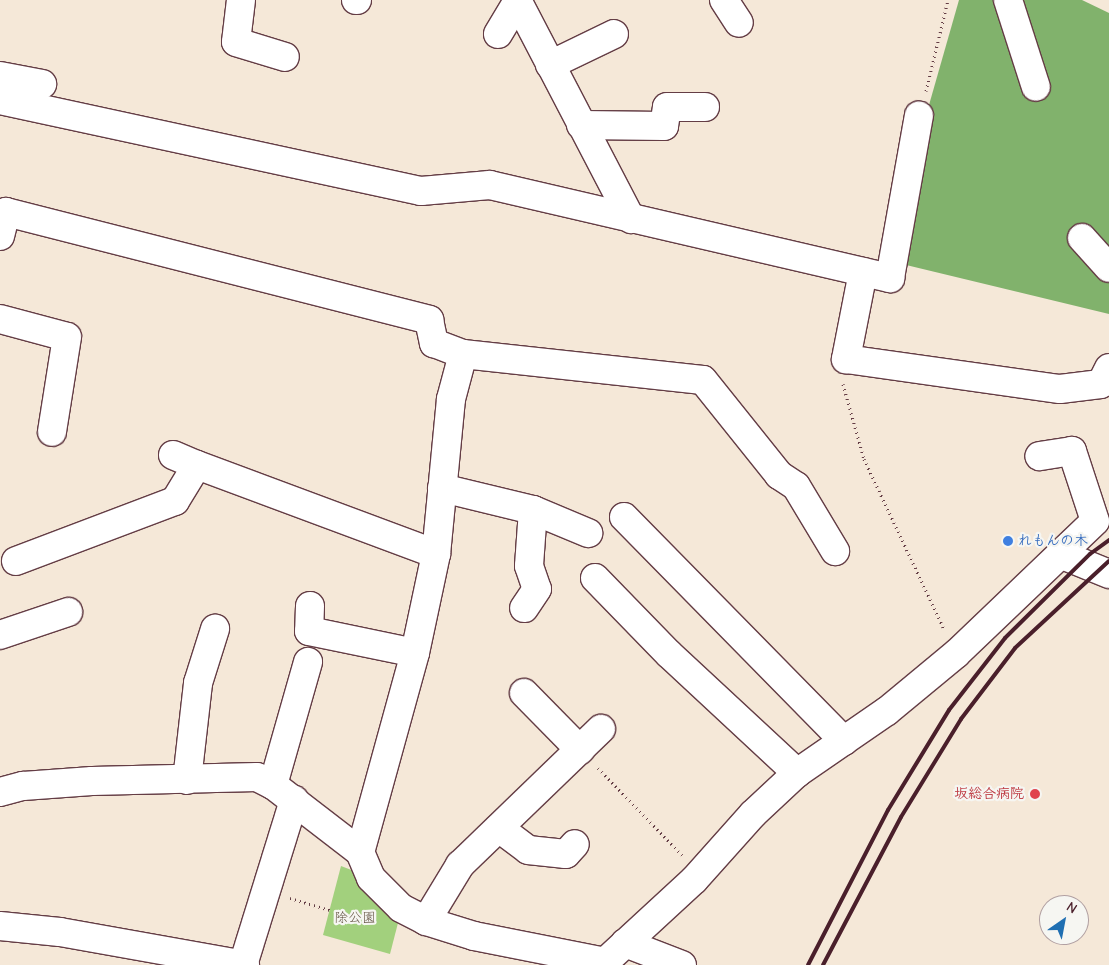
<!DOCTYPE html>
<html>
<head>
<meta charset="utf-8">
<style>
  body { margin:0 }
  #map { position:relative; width:1109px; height:965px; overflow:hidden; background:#f5e8d8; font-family:"Comic Neue","Klee One",sans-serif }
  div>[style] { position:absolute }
  .green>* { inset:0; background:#a2d07d }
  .forest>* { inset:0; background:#81b26c }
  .path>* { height:3px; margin-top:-1.5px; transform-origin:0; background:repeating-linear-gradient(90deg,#643d45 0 1px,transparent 0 5px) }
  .roads { filter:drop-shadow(1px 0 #643d45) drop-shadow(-1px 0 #643d45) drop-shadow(0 1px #643d45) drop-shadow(0 -1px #643d45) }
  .minor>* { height:28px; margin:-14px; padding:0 14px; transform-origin:14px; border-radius:14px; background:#fff }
  .rail>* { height:4px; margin:-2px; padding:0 2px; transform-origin:2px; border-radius:2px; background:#4a1f2b }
  .dots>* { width:14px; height:14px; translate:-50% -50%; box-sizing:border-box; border:2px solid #f6f6f2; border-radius:50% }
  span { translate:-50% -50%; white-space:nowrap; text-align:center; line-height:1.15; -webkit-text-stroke:4.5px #f6f6f2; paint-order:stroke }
  .shop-label { font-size:14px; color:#366cbe; font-weight:700 }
  .left { translate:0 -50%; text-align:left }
  .health-label { font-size:14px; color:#be3a42; font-weight:700 }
  .right { translate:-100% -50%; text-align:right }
  .park-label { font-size:14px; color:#645444 }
  .north { position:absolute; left:1039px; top:895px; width:50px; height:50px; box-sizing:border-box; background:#f6f6f2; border:1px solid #b1a0a2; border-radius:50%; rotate:33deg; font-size:14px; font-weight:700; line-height:20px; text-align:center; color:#4a1f2b }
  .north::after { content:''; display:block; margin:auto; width:18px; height:22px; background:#1f6fb2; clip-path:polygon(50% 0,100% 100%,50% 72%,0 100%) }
</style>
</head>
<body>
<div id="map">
  <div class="green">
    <i style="clip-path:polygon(341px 866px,354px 871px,399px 919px,390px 954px,323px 935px)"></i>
  </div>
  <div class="forest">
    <i style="clip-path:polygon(959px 0,1082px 0,1109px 13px,1109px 314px,902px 264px,925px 119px)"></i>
  </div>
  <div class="path">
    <i style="left:926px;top:91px;width:94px;rotate:-76.4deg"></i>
    <i style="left:843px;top:384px;width:78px;rotate:74.4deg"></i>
    <i style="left:864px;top:459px;width:188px;rotate:64.8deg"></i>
    <i style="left:598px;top:768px;width:121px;rotate:46deg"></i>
    <i style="left:290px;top:898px;width:42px;rotate:16.7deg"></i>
  </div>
  <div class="roads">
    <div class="minor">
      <i style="left:241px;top:0;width:42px;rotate:96.8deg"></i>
      <i style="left:236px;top:42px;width:51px;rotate:17deg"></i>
      <i style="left:356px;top:0;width:1px"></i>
      <i style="left:517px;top:0;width:247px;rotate:62.5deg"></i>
      <i style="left:724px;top:0;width:27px;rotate:57deg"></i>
      <i style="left:1008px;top:0;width:91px;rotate:72.2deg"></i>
      <i style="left:498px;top:34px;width:37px;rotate:-59deg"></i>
      <i style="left:550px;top:65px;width:71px;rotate:-25.8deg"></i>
      <i style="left:0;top:76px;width:43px;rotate:10.8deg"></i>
      <i style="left:0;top:100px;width:431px;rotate:12.2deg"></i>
      <i style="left:421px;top:191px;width:69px;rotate:-5deg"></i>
      <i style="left:490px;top:185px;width:411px;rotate:13.1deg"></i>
      <i style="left:890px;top:278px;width:165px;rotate:-79.9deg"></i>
      <i style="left:581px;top:125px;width:83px;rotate:0.7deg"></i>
      <i style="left:664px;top:126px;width:19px;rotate:-81deg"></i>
      <i style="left:667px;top:107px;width:38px"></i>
      <i style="left:0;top:236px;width:25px;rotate:-76deg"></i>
      <i style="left:6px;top:212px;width:437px;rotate:14.3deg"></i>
      <i style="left:429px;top:320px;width:24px;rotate:78deg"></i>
      <i style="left:434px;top:343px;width:31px;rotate:21deg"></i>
      <i style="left:463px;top:354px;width:241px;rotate:6.2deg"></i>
      <i style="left:703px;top:380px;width:122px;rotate:51.3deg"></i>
      <i style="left:779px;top:475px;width:20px;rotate:33deg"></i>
      <i style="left:796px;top:486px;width:76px;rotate:59deg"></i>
      <i style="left:1082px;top:238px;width:40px;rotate:48deg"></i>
      <i style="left:863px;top:272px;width:89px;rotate:101.1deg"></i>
      <i style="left:846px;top:359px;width:216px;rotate:8deg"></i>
      <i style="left:1060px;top:389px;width:41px;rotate:-7deg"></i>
      <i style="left:1101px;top:384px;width:18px;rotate:-63deg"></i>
      <i style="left:0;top:319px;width:69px;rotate:15deg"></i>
      <i style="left:67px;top:337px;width:96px;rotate:99deg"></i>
      <i style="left:463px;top:354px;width:47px;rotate:104.9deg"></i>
      <i style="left:451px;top:399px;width:156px;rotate:95.5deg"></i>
      <i style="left:436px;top:554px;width:101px;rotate:102deg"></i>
      <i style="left:415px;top:653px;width:206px;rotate:105.4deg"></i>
      <i style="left:360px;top:852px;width:28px;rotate:67deg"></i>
      <i style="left:371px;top:878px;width:42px;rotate:45deg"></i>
      <i style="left:401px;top:908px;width:28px;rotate:27deg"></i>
      <i style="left:426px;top:921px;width:50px;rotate:17.4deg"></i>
      <i style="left:474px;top:936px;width:134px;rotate:11.2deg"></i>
      <i style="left:605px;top:962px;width:4px;rotate:124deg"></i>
      <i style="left:173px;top:455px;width:26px;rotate:23deg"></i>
      <i style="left:442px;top:488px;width:94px;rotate:13.6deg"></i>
      <i style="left:533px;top:510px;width:56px;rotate:94.1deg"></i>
      <i style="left:529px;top:566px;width:24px;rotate:71deg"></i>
      <i style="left:537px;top:589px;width:23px;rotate:124deg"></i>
      <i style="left:533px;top:510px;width:60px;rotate:22.7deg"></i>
      <i style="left:624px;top:517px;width:314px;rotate:45.5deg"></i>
      <i style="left:1060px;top:554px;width:53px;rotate:22.2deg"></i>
      <i style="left:16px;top:561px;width:170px;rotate:-20.7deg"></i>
      <i style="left:175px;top:501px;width:42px;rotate:-58.6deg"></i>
      <i style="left:197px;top:465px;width:255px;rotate:20.4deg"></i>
      <i style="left:595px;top:578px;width:106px;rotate:45.8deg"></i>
      <i style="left:669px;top:654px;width:175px;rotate:42.9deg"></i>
      <i style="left:310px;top:606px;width:25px;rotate:92deg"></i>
      <i style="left:309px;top:631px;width:108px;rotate:11.7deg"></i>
      <i style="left:0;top:635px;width:72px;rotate:-18.7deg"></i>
      <i style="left:524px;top:693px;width:80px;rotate:45.5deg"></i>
      <i style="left:187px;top:780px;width:98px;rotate:-83.5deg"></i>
      <i style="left:198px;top:683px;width:57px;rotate:-72.5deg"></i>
      <i style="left:273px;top:785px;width:128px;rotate:-74.1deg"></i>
      <i style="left:0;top:792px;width:24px;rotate:-15deg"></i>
      <i style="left:23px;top:786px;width:69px;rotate:-4.1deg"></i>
      <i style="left:92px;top:781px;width:165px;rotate:-1.4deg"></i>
      <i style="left:257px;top:777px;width:18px;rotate:27deg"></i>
      <i style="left:273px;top:785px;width:110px;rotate:37.6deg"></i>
      <i style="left:499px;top:828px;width:36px;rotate:37deg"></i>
      <i style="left:528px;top:850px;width:38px;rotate:6deg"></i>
      <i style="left:566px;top:854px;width:13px;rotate:-48deg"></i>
      <i style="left:426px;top:921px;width:66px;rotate:-58.7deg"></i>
      <i style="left:460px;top:865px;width:196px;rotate:-44deg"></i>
      <i style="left:0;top:926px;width:60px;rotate:5.7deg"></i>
      <i style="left:60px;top:932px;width:188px;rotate:10.1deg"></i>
      <i style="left:625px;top:943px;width:61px;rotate:21.1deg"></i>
      <i style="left:605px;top:962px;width:121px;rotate:-42.7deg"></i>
      <i style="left:694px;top:880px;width:89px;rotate:-48.2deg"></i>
      <i style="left:753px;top:814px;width:60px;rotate:-43deg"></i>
      <i style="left:797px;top:773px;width:109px;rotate:-34.6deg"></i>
      <i style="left:887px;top:711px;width:89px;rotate:-39.6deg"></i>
      <i style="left:956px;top:654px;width:192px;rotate:-43.7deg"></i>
      <i style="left:1095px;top:521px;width:74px;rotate:-108.2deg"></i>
      <i style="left:1072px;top:451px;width:33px;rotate:171deg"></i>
      <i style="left:243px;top:965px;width:173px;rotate:-72.8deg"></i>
    </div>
  </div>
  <div class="rail">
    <i style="left:808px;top:965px;width:174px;rotate:-62.7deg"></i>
    <i style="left:888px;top:810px;width:117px;rotate:-58.6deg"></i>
    <i style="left:949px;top:710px;width:91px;rotate:-52.1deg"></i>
    <i style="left:1005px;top:638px;width:120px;rotate:-44.7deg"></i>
    <i style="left:1090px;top:554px;width:24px;rotate:-36deg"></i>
    <i style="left:823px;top:965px;width:167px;rotate:-62.2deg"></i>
    <i style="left:901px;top:817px;width:115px;rotate:-58.5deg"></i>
    <i style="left:961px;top:719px;width:89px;rotate:-52.7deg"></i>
    <i style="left:1015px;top:648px;width:128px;rotate:-42.8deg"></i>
  </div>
  <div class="dots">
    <i style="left:1008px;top:541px;background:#3f7fe0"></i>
    <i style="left:1035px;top:794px;background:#e0444e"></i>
  </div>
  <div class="shop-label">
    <span class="left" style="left:1018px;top:541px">れもんの木</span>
  </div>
  <div class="health-label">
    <span class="right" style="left:1024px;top:794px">坂総合病院</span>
  </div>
  <div class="park-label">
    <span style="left:355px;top:918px">除公園</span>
  </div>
  <div class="north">N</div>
</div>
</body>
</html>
